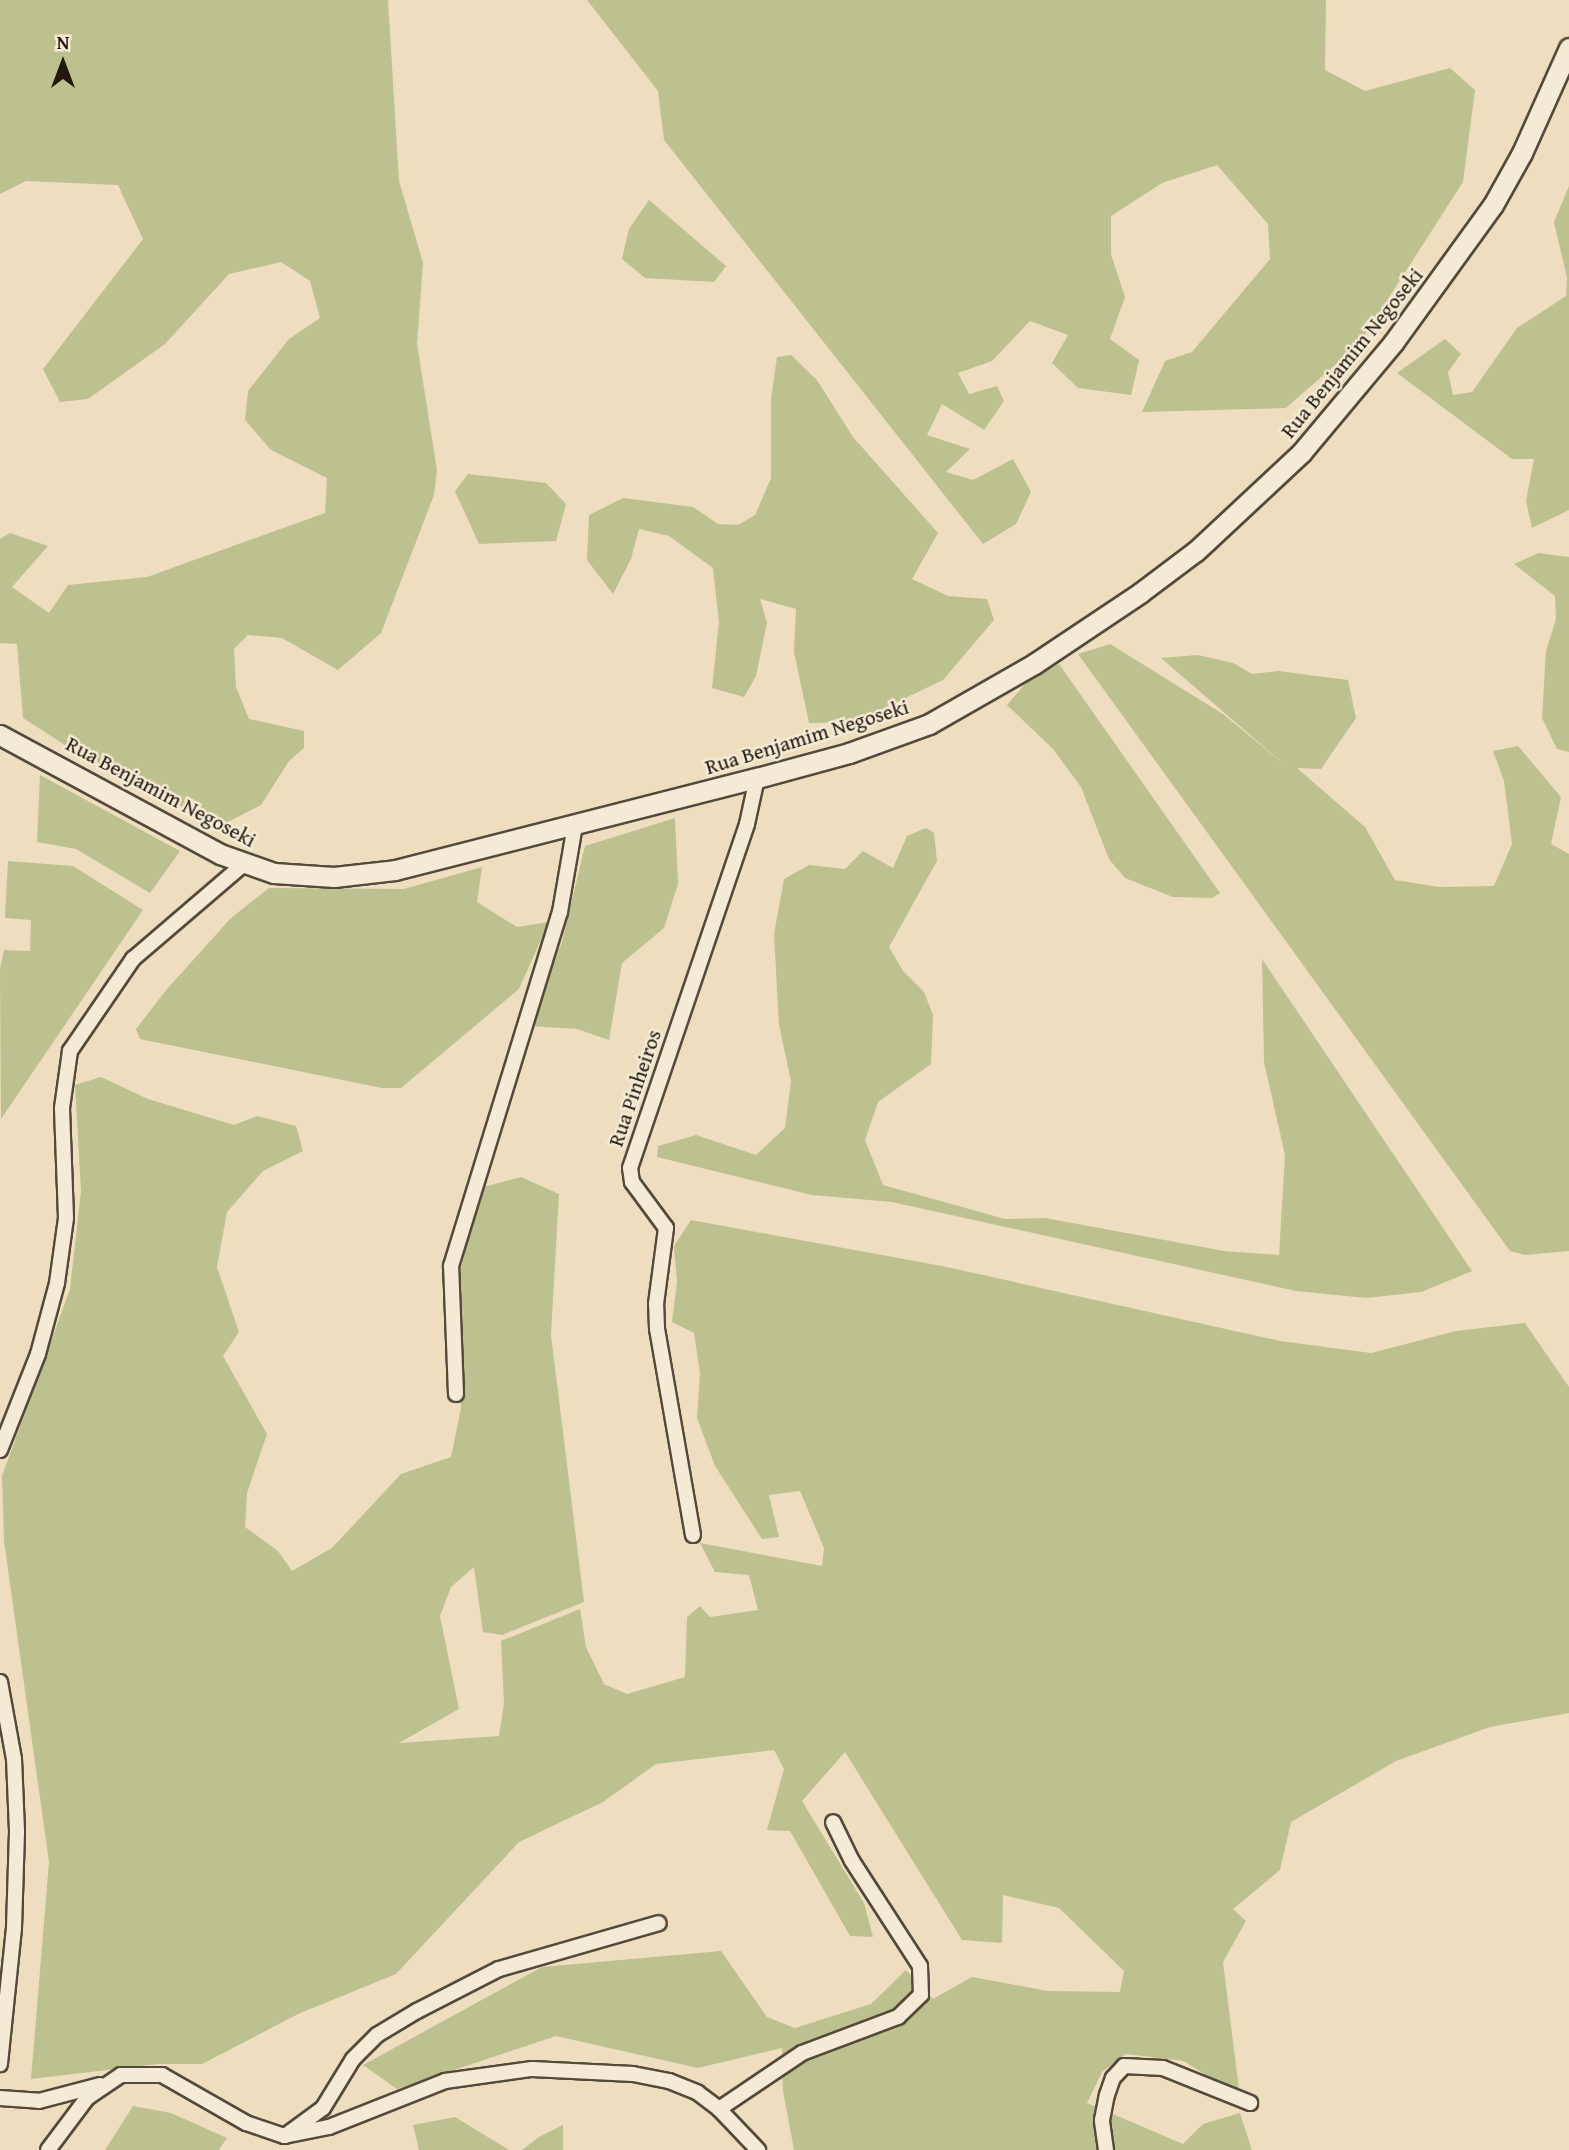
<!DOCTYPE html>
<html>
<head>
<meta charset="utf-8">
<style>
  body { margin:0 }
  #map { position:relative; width:1569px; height:2150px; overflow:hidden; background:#eedebf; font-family:"Gentium Book Plus",serif }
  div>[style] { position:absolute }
  .green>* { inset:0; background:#bdc08f }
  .roads { filter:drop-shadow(2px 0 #544a3b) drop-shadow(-2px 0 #544a3b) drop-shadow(0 2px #544a3b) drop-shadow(0 -2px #544a3b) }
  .street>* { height:14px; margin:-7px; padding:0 7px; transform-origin:7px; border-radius:7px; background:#f4ead5 }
  .secondary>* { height:19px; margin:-9.5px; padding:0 9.5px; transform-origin:9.5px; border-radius:9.5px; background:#f4ead5 }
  span { translate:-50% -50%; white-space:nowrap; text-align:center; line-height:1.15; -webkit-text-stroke:5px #f4ead5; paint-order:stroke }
  .street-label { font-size:21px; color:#21180f }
  .north { position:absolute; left:28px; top:28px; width:70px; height:70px; -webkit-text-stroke:5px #f4ead5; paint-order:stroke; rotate:0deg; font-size:19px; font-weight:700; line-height:28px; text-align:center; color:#21180f }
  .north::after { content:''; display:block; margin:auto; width:24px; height:32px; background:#21180f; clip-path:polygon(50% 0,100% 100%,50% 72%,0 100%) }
</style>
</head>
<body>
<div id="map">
  <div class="green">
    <i style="clip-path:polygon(0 0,388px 0,399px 181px,423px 263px,417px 344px,437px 470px,434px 495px,381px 633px,338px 670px,282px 638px,248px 635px,234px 649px,236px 687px,249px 719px,304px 731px,304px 748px,289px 761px,261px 805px,222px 825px,107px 772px,23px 718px,17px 644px,0 643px,0 539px,10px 533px,48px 546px,12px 587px,49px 613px,68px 585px,147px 577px,325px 513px,327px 478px,271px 450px,245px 420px,248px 391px,289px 339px,320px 318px,310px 281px,281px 262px,229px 274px,165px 344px,88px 399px,60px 402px,43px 369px,143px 239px,118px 185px,26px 181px,0 194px)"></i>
    <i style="clip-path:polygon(587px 0,1326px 0,1325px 70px,1365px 91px,1450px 68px,1475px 90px,1463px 182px,1359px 344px,1286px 408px,1142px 412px,1165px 361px,1192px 352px,1270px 259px,1268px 224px,1217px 165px,1162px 183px,1111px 216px,1111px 254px,1125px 297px,1110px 339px,1139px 360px,1131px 395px,1078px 388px,1052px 363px,1068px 335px,1030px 321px,992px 361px,958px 373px,969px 394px,997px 386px,1004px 401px,984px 430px,942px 404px,927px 435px,970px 449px,946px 472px,973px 480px,1013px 459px,1031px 492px,1016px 524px,983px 544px,664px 140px,658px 91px)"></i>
    <i style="clip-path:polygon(1569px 186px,1569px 510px,1532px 528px,1526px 501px,1534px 459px,1512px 459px,1397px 373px,1445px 339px,1461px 354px,1448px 372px,1453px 395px,1472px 392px,1517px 328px,1566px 296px,1567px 278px,1554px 222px)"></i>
    <i style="clip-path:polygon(649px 200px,726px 266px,714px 282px,645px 278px,622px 259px,629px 229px)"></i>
    <i style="clip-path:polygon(791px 355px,817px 380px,853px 437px,938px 533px,912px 579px,948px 596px,987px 599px,994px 620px,943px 680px,855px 722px,809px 723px,794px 652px,796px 609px,760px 599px,767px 623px,756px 676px,744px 697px,712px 688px,719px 622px,713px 568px,669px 536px,639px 529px,631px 559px,613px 594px,587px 560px,589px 515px,623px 498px,693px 507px,718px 524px,738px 525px,755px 515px,771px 478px,771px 399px,777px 357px)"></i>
    <i style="clip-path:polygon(468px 474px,546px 483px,566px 504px,556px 541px,479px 544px,455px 491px)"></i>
    <i style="clip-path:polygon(1538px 553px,1569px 557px,1569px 752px,1557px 749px,1542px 718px,1546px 651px,1556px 619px,1555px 596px,1514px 564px)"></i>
    <i style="clip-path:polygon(1110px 644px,1223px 714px,1285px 765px,1161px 658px,1198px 655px,1233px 663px,1252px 674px,1278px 671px,1348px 680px,1356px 718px,1321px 769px,1297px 768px,1365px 827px,1395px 880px,1439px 887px,1494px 886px,1512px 844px,1504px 781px,1493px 751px,1518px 746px,1561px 797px,1551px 844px,1569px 854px,1569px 1251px,1525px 1255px,1510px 1251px,1078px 654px)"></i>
    <i style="clip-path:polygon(1059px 664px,1220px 893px,1212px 898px,1173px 897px,1125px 878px,1109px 859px,1081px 787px,1053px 749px,1007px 705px,1030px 678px)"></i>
    <i style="clip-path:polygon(40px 775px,180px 851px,150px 893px,76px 849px,37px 842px)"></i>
    <i style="clip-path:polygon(675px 818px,678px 884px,664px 928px,622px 963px,609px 1040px,577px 1029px,528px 1026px,562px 942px,585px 846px)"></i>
    <i style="clip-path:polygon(926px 828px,934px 833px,937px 861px,889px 947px,903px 971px,924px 992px,933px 1015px,931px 1064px,878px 1102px,865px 1140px,883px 1185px,1005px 1219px,1045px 1218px,1224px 1251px,1279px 1255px,1285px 1155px,1264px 1062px,1262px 959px,1472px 1271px,1421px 1292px,1366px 1298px,1296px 1291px,892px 1202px,812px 1195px,657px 1157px,658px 1146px,696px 1135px,756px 1155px,785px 1128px,791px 1081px,779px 1025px,774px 934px,784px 879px,809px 865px,845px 869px,863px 851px,893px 868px,907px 836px)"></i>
    <i style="clip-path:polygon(8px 861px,73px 866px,143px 910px,1px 1119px,0 969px,4px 950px,30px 951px,31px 920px,5px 918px)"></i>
    <i style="clip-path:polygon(482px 867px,477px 902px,517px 927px,549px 922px,519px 989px,401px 1088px,382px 1088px,140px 1039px,136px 1029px,167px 989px,231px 918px,269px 888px,404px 889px)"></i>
    <i style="clip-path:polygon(101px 1077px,148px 1099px,234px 1125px,257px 1116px,296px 1126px,303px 1151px,263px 1171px,227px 1212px,217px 1267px,239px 1332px,223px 1356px,267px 1434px,247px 1493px,245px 1527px,278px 1551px,292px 1571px,332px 1548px,401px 1474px,451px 1457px,461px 1408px,457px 1287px,479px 1188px,521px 1177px,559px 1194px,551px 1335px,584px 1602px,502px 1635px,483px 1632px,474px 1567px,451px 1587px,440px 1616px,459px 1709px,399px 1743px,499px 1736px,504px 1703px,501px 1641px,580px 1609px,586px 1647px,604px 1684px,627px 1694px,685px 1677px,687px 1617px,700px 1606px,710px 1617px,758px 1610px,749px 1575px,715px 1572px,700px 1543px,822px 1566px,824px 1548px,800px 1491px,769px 1495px,779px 1537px,762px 1539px,715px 1466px,697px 1418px,700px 1373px,694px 1333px,672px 1322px,677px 1282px,674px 1246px,691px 1220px,942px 1266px,1280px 1341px,1371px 1353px,1456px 1331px,1525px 1323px,1569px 1387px,1569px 1713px,1490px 1727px,1396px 1761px,1291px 1822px,1280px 1870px,1233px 1909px,1246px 1921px,1223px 1962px,1240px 2097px,1184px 2061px,1126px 2054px,1102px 2072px,1087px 2103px,1183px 2144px,1203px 2124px,1240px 2113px,1252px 2150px,794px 2150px,783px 2091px,782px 2048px,698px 2068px,556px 2036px,397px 2089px,363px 2065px,542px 1967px,721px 1951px,767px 2017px,795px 2028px,871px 2004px,906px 1970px,933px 1999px,972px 1977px,1048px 1991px,1120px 1992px,1124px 1971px,1059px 1908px,1003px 1895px,1002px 1943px,962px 1940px,845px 1752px,802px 1801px,864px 1903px,873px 1937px,850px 1936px,790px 1831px,767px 1830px,784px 1769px,774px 1750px,656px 1764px,603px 1802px,519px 1842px,396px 1974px,298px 2014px,202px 2064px,158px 2064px,31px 2079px,49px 1862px,4px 1541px,2px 1476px,70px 1289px,81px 1191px,75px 1085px)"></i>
    <i style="clip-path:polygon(133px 2106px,171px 2113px,227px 2138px,219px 2150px,105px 2150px)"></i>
    <i style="clip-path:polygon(455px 2117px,509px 2150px,419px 2150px,413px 2125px)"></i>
    <i style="clip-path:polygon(563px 2125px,563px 2150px,522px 2150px,539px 2137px)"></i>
  </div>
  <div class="roads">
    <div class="street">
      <i style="left:456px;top:1394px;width:128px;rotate:-92.2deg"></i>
      <i style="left:451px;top:1266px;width:370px;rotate:-72.9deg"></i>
      <i style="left:560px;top:912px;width:88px;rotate:-80.2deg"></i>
      <i style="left:0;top:1450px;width:103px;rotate:-68.4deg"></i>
      <i style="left:38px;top:1354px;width:73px;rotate:-75deg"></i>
      <i style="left:57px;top:1283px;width:66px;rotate:-82.1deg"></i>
      <i style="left:66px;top:1218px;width:110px;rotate:-92.1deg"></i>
      <i style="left:62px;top:1108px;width:58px;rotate:-82deg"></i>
      <i style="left:70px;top:1051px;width:112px;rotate:-55.6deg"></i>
      <i style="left:133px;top:959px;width:146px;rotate:-40.6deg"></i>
      <i style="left:693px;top:1535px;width:209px;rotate:-99.9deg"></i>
      <i style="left:657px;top:1329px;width:25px;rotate:-92deg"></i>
      <i style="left:656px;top:1304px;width:77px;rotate:-82.5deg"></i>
      <i style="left:666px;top:1228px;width:57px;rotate:-126.5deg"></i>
      <i style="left:632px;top:1182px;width:14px;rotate:-98deg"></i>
      <i style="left:630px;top:1168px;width:363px;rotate:-71.2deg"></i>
      <i style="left:747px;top:824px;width:47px;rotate:-77.7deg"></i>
      <i style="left:0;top:1682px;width:78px;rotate:79.7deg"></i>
      <i style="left:14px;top:1759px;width:73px;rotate:87.6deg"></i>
      <i style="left:17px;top:1832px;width:96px;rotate:91.8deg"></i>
      <i style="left:14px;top:1928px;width:137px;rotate:95.9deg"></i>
      <i style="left:0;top:2098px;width:39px;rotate:4deg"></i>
      <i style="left:39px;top:2101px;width:63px;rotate:-14.7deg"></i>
      <i style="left:719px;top:2109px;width:100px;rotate:-34deg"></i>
      <i style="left:802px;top:2053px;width:103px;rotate:-20.6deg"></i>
      <i style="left:898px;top:2017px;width:32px;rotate:-44deg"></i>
      <i style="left:921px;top:1995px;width:29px;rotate:-92deg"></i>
      <i style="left:920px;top:1966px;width:125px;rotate:-122.9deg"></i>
      <i style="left:852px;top:1861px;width:43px;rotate:-116deg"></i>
      <i style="left:285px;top:2136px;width:47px;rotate:-36.4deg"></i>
      <i style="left:323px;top:2108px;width:57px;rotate:-58.5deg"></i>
      <i style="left:353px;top:2059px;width:34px;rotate:-45deg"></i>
      <i style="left:377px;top:2035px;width:47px;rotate:-31deg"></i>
      <i style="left:417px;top:2011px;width:92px;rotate:-27.1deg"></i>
      <i style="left:499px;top:1969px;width:166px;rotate:-16deg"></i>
      <i style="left:48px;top:2150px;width:65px;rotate:-53.1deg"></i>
      <i style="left:87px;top:2098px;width:41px;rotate:-34.1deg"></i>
      <i style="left:121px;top:2075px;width:41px"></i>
      <i style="left:162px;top:2075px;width:97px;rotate:29.7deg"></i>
      <i style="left:246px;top:2123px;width:40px;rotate:18.9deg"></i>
      <i style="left:284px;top:2136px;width:46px;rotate:-11.3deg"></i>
      <i style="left:329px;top:2127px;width:125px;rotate:-21.6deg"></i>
      <i style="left:445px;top:2081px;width:88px;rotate:-7.9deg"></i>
      <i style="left:532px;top:2069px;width:101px;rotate:2.8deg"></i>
      <i style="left:633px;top:2074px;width:37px;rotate:11deg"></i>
      <i style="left:669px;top:2081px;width:31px;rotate:22deg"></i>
      <i style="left:698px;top:2093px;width:26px;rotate:37deg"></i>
      <i style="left:719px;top:2109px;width:57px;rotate:46.4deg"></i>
      <i style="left:1106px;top:2150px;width:30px;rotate:-98deg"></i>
      <i style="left:1102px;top:2120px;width:25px;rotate:-79deg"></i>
      <i style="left:1107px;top:2095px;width:18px;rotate:-71deg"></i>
      <i style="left:1113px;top:2078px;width:16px;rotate:-47deg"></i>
      <i style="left:1124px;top:2066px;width:39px;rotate:3deg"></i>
      <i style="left:1163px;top:2068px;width:94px;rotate:21.9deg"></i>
    </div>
    <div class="secondary">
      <i style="left:0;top:735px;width:250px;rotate:28.4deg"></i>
      <i style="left:220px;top:854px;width:57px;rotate:19.4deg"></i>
      <i style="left:274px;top:873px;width:60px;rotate:3.8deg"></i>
      <i style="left:334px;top:877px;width:61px;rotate:-6.5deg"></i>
      <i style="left:395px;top:870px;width:374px;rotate:-14.3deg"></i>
      <i style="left:757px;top:778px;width:95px;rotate:-15.2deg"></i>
      <i style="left:849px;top:753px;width:85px;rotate:-19.9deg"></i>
      <i style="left:929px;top:724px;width:121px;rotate:-29.7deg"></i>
      <i style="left:1034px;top:664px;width:128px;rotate:-33.8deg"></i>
      <i style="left:1140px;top:593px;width:70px;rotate:-36.9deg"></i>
      <i style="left:1196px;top:551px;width:144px;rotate:-43deg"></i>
      <i style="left:1301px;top:453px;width:143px;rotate:-50.1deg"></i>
      <i style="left:1393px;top:343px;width:170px;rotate:-54.1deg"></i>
      <i style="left:1493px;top:205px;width:60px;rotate:-60.9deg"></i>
      <i style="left:1522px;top:153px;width:115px;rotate:-65.9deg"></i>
    </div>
  </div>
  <div class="street-label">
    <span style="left:1352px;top:353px;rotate:-51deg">Rua Benjamim Negoseki</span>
    <span style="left:807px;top:737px;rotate:-17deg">Rua Benjamim Negoseki</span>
    <span style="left:161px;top:792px;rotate:28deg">Rua Benjamim Negoseki</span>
    <span style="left:635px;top:1088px;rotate:-71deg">Rua Pinheiros</span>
  </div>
  <div class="north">N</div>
</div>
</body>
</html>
